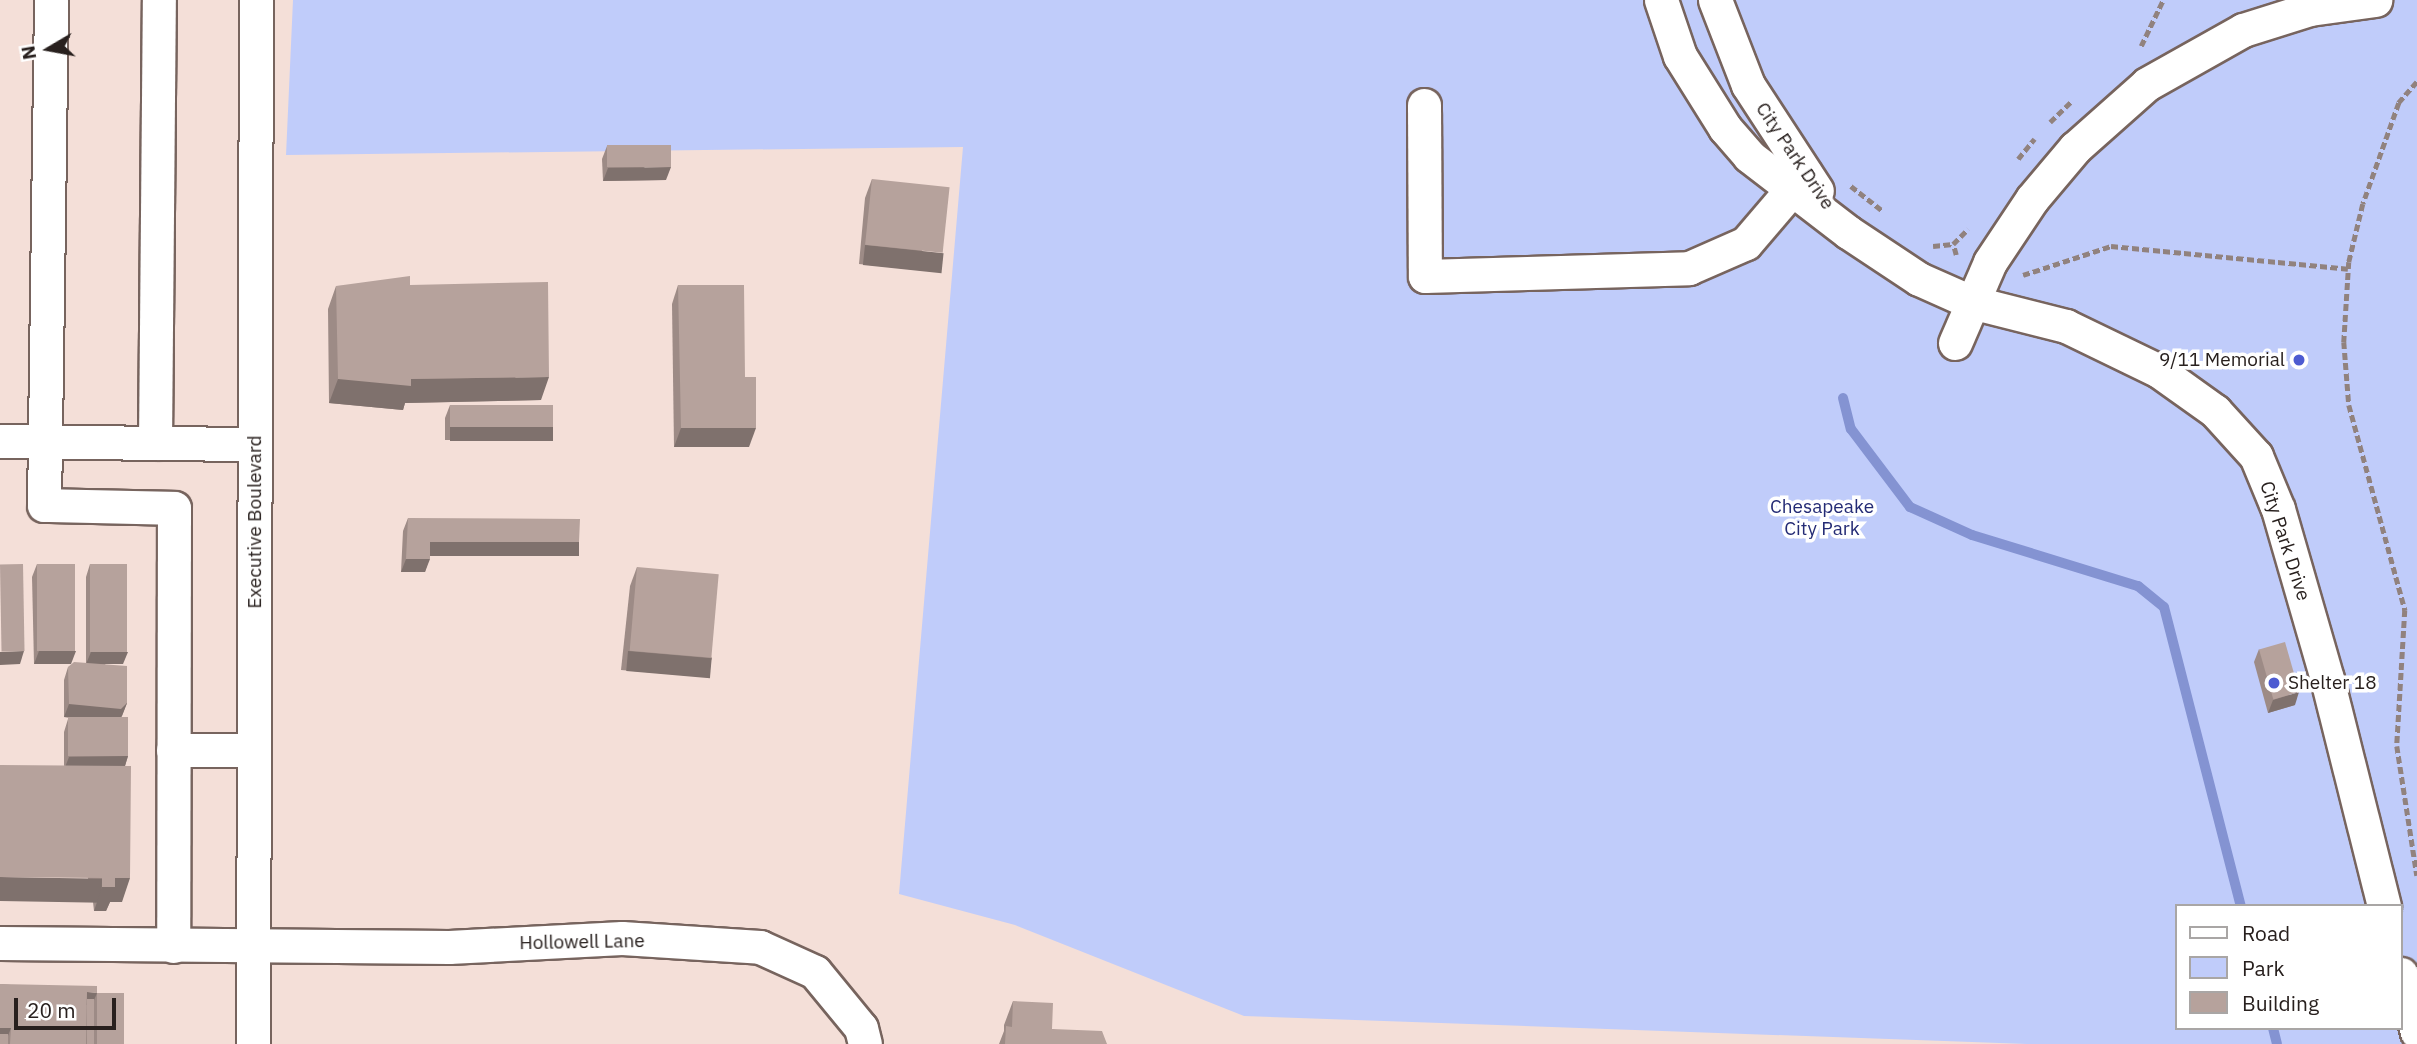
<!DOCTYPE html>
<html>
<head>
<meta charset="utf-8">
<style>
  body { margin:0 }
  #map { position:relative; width:2417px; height:1044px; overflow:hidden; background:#f4dfd8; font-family:"IBM Plex Sans",sans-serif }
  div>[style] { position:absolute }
  .green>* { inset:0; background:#c0ccfa }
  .stream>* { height:10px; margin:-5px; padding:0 5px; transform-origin:5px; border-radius:5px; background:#8493d2 }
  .path>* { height:4.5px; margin-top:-2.25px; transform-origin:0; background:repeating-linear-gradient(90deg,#91827e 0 7px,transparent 0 10.5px) }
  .roads { filter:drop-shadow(2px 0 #77645e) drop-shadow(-2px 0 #77645e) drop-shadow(0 2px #77645e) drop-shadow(0 -2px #77645e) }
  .minor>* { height:33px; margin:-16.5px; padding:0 16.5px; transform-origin:16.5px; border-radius:16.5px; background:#fff }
  .wall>* { inset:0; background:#9d8b86 }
  .shaded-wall>* { inset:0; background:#7f716d; transform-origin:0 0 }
  .building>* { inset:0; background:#b6a29c; transform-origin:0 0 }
  .dots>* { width:19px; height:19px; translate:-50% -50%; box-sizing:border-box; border:4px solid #fff; border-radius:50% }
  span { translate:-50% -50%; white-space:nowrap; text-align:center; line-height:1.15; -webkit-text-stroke:7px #fff; paint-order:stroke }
  .street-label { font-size:19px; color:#28201e }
  .poi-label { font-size:19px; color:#28201e }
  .right { translate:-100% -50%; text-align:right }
  .left { translate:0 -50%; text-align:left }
  .park-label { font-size:19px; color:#242b75 }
  .legend { position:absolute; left:2175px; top:904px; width:228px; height:126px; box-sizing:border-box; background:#fff; border:2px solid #a9a6a5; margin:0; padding:9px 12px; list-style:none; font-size:21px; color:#28201e }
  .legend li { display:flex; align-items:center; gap:14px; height:35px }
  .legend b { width:35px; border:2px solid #a9a6a5 }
  .north { position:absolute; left:14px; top:14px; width:70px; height:70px; -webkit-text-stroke:5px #fff; paint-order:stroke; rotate:260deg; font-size:19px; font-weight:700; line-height:28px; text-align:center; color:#28201e }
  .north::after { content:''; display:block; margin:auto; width:24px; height:32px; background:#28201e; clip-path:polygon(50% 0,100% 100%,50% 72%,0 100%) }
  .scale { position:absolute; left:14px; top:998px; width:102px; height:32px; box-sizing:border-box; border:4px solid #28201e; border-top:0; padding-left:9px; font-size:21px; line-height:24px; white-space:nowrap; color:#28201e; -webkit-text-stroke:5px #fff; paint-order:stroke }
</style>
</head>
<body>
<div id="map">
  <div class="green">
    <i style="clip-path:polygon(evenodd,293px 0,2417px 0,2417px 1044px,2027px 1044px,1244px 1016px,1015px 925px,899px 894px,963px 147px,286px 155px,293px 0,2177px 906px,2401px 906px,2401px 1028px,2177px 1028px,2177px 906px)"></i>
  </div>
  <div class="stream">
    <i style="left:1843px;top:398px;width:32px;rotate:76deg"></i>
    <i style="left:1851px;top:429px;width:98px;rotate:52.9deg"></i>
    <i style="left:1910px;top:507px;width:68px;rotate:24.3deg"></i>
    <i style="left:1972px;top:535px;width:174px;rotate:17.1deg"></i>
    <i style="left:2138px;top:586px;width:33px;rotate:39deg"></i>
    <i style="left:2164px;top:607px;width:309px;rotate:75.6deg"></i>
    <i style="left:2273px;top:1028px;width:16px;rotate:76deg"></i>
  </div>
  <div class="path">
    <i style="left:2141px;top:46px;width:51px;rotate:-64.4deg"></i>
    <i style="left:2417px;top:82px;width:28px;rotate:131deg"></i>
    <i style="left:2399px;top:103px;width:107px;rotate:109.6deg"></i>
    <i style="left:2363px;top:204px;width:60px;rotate:103.6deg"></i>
    <i style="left:2349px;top:262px;width:80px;rotate:93.6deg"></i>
    <i style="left:2344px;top:342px;width:63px;rotate:85.5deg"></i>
    <i style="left:2349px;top:405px;width:213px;rotate:74.7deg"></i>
    <i style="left:2405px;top:610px;width:136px;rotate:93.4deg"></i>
    <i style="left:2397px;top:746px;width:131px;rotate:81.2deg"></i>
    <i style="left:2050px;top:122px;width:29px;rotate:-44deg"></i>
    <i style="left:2018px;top:159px;width:26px;rotate:-51deg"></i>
    <i style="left:1851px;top:186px;width:41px;rotate:38deg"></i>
    <i style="left:1933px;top:246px;width:20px;rotate:-6deg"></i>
    <i style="left:1956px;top:255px;width:11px;rotate:-105deg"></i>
    <i style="left:1953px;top:244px;width:21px;rotate:-45deg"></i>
    <i style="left:2023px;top:275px;width:93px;rotate:-18.2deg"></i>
    <i style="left:2111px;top:246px;width:238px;rotate:5.5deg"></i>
  </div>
  <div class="roads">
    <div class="minor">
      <i style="left:51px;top:0;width:505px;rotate:90.79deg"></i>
      <i style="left:44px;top:505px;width:130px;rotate:1.3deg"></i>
      <i style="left:174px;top:508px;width:438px;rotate:90.1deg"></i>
      <i style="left:1661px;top:0;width:59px;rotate:71.3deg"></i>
      <i style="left:1680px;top:56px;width:85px;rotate:58deg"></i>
      <i style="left:1725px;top:128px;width:37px;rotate:49deg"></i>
      <i style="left:1749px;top:156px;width:125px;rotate:37.5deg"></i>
      <i style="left:1848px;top:232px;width:85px;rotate:33.5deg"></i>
      <i style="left:1919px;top:279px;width:57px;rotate:23.9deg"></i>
      <i style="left:1971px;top:302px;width:98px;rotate:14.2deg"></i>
      <i style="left:2066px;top:326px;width:103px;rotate:25.8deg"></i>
      <i style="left:2159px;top:371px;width:69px;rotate:35.5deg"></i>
      <i style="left:2215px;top:411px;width:61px;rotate:47.7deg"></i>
      <i style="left:2256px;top:456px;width:57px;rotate:67.5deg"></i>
      <i style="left:2278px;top:509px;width:177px;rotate:73.9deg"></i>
      <i style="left:2327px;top:679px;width:234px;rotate:75.9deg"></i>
      <i style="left:1715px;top:0;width:91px;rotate:68.8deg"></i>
      <i style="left:1748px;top:85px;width:126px;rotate:56.9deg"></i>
      <i style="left:1424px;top:105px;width:171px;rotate:89.7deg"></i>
      <i style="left:1425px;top:276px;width:264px;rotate:-1.7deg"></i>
      <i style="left:1689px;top:268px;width:62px;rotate:-23.7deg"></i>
      <i style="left:1746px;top:243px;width:91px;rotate:-49.5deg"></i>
      <i style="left:1955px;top:343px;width:88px;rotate:-66.6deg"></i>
      <i style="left:1990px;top:262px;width:76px;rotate:-56.3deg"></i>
      <i style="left:2032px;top:199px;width:67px;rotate:-49.9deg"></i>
      <i style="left:2075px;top:148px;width:96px;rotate:-41.6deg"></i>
      <i style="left:2147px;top:84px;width:110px;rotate:-29.4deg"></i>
      <i style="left:2243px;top:30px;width:70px;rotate:-17.4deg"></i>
      <i style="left:2310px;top:9px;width:66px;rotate:-7.9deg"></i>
      <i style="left:0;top:441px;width:255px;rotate:0.7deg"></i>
      <i style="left:155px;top:443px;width:443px;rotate:-89.5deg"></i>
      <i style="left:173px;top:750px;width:81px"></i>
      <i style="left:0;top:943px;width:449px;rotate:0.5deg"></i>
      <i style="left:449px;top:947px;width:173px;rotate:-3deg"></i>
      <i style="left:622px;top:938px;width:138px;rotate:3.7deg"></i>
      <i style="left:760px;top:947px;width:60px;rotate:24.4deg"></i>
      <i style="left:815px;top:972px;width:72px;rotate:50.6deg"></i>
      <i style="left:861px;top:1028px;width:16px;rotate:76deg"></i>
      <i style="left:2401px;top:974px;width:60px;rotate:74.6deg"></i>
      <i style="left:253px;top:1044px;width:1044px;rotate:-89.84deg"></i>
    </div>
  </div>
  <div class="wall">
    <i style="clip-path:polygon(607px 146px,666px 180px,603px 181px,602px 159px)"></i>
    <i style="clip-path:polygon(872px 179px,937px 272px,859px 264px,865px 198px)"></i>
    <i style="clip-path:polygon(410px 285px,541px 400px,405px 403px,403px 410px,329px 403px,328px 309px,336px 286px)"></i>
    <i style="clip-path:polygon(678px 285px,745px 377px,749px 447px,674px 447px,672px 304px)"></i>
    <i style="clip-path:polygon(450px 405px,548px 440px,445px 440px,445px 418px)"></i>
    <i style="clip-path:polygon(408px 518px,579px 542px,574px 555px,430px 555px,425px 572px,401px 572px,403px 531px)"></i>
    <i style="clip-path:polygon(37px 564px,71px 664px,34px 664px,32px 577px)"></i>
    <i style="clip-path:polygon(90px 564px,123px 664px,105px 664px,127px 703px,121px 718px,128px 756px,125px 766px,122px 902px,110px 902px,106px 911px,94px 911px,93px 902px,64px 765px,64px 732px,68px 719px,77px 718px,64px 717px,64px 680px,68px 667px,86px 663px,86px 577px)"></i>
    <i style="clip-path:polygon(637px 567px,712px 658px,705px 677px,621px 670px,630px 586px)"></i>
    <i style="clip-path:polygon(2259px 649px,2295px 705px,2268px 713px,2254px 662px)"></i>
    <i style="clip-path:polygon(0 984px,97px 993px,123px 1044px,0 1044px)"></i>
    <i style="clip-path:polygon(1013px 1001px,1052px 1029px,1107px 1044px,999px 1044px,1004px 1031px,1004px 1025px)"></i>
  </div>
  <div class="shaded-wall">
    <i style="clip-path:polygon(671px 167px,666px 180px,603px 181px,608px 168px)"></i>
    <i style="left:865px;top:245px;width:79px;height:20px;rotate:6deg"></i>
    <i style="clip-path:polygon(549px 377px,541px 400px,405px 403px,403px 410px,329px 403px,338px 379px,411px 379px)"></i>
    <i style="left:450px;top:427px;width:103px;height:14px"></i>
    <i style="clip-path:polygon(681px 428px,756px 428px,749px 447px,674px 447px)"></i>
    <i style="left:430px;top:542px;width:149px;height:14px"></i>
    <i style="clip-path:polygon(406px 559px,430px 559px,425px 572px,401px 572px)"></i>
    <i style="clip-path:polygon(24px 651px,20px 664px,0 665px,0 652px)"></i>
    <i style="clip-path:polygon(39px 651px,76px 651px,71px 664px,34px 664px)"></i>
    <i style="left:628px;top:651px;width:84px;height:20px;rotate:5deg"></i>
    <i style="clip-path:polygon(91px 652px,128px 652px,123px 664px,86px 664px)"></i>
    <i style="clip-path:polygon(2299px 692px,2295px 705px,2268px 713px,2273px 700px)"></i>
    <i style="clip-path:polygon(127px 703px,122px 716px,116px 722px,64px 717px,69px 704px)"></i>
    <i style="clip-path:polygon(128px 756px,124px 769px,64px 770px,69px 757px)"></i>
    <i style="left:0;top:877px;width:102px;height:24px;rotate:1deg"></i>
    <i style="clip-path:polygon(115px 878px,130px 878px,122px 902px,110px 902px,106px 911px,94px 911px,102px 887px)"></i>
    <i style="clip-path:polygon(87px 992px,97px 993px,92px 1005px,85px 1005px)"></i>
    <i style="clip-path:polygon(0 1028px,11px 1028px,6px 1041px,0 1035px)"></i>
  </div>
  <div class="building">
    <i style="left:671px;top:145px;width:22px;height:64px;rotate:90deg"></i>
    <i style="left:872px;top:179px;width:78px;height:66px;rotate:6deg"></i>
    <i style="clip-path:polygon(410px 276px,410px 285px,548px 282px,549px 377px,411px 379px,411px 386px,338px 379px,336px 286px)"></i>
    <i style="clip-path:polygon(678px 285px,744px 285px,745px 377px,756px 377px,756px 428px,681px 428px)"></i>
    <i style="left:450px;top:405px;width:103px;height:22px"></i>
    <i style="clip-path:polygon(408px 518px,580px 519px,579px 542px,430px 542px,430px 559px,406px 559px)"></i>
    <i style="left:23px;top:564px;width:87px;height:23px;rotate:89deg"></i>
    <i style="left:37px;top:564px;width:38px;height:87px"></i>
    <i style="left:90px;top:564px;width:37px;height:88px"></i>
    <i style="left:637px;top:567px;width:82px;height:84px;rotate:5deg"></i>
    <i style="left:2285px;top:642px;width:52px;height:27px;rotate:74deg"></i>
    <i style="clip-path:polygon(74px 662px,127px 666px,127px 703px,121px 709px,69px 704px,68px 667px)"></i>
    <i style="left:128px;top:717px;width:39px;height:60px;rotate:90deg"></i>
    <i style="clip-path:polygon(0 765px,131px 766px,130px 878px,115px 878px,115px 887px,102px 887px,102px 878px,0 877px)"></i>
    <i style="clip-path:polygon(0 984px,97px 986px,97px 993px,87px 992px,86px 1044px,10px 1044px,11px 1028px,0 1028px)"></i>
    <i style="left:97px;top:993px;width:27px;height:51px"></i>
    <i style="left:87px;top:999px;width:7px;height:45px"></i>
    <i style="clip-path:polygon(1013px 1001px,1053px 1003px,1052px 1029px,1102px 1031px,1107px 1044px,1005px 1044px,1006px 1026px,1012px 1027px)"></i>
    <i style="left:0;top:1034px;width:8px;height:10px"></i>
  </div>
  <div class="dots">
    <i style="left:2299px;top:360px;background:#4d5bd1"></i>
    <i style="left:2274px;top:683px;background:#4d5bd1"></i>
  </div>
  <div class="street-label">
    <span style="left:1795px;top:156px;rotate:56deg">City Park Drive</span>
    <span style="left:255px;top:522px;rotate:-90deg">Executive Boulevard</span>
    <span style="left:2285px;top:541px;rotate:72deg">City Park Drive</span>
    <span style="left:582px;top:942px;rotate:-1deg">Hollowell Lane</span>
  </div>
  <div class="poi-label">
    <span class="right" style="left:2285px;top:360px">9/11 Memorial</span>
    <span class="left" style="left:2288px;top:683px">Shelter 18</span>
  </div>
  <div class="park-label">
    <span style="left:1822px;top:518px">Chesapeake<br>City Park</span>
  </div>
  <ul class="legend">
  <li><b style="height:9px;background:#fff"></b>Road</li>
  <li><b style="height:19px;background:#c0ccfa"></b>Park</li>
  <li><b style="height:19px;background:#b6a29c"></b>Building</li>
  </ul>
  <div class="north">N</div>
  <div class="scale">20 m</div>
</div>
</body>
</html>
